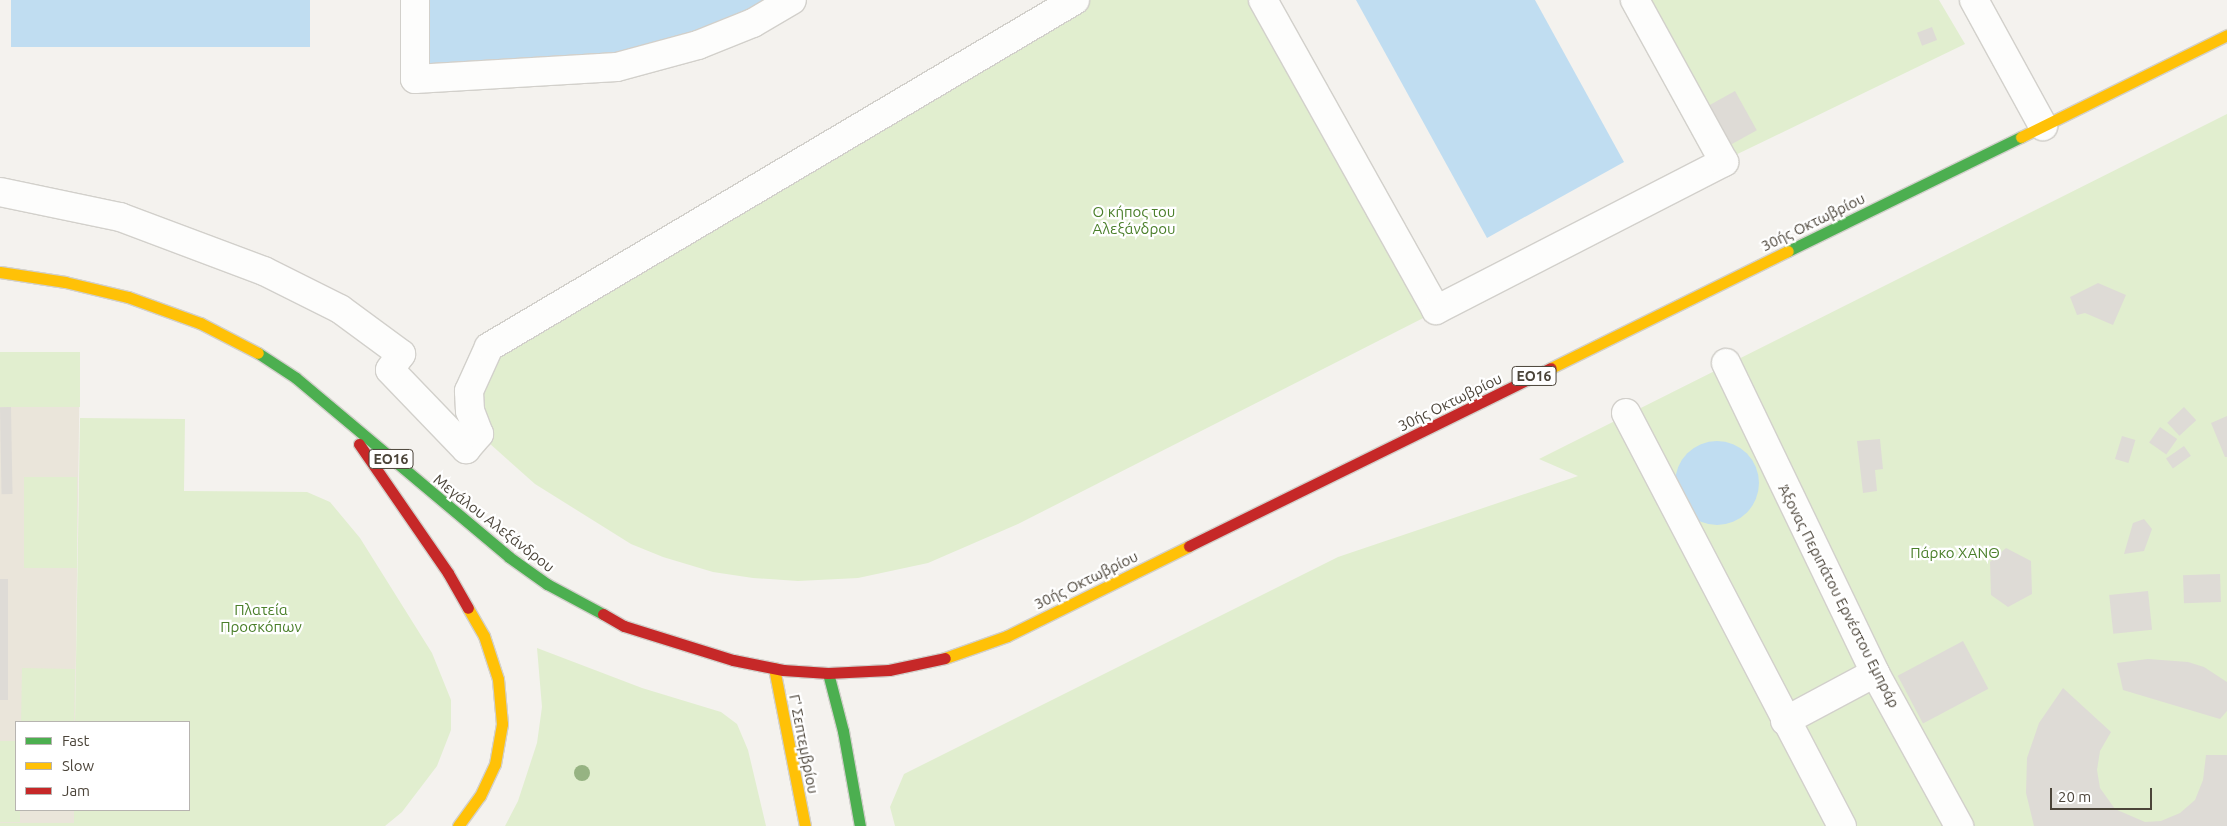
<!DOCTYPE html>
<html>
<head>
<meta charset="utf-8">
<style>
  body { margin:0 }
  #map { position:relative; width:2227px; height:826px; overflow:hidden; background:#f4f2ee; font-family:Ubuntu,sans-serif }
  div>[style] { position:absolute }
  .education>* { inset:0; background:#eae5da }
  .green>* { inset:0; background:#e1eecf; transform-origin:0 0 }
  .water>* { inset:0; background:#c0ddf1; transform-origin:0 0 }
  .round { border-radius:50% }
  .building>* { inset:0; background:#dedbd6; transform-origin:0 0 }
  .roads { filter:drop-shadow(1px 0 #d2d0cb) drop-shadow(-1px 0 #d2d0cb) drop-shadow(0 1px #d2d0cb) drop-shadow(0 -1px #d2d0cb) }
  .street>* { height:28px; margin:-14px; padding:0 14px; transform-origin:14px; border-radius:14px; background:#fdfdfc }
  .fast>* { height:11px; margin:-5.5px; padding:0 5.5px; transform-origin:5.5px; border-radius:5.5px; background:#4caf50 }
  .slow>* { height:11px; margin:-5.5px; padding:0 5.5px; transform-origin:5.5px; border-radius:5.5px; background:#ffc107 }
  .jam>* { height:11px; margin:-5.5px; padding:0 5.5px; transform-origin:5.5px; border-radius:5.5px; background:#c62828 }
  .trees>* { width:16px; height:16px; margin:-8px; border-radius:50%; background:#96b382 }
  span { translate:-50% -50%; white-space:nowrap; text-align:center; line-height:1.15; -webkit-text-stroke:4.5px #fff; paint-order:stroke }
  .shield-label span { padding:1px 4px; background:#fff; border:1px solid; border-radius:4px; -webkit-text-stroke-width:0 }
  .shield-label { font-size:14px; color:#4b4439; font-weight:700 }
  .park-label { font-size:15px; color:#4a7f2a }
  .street-label { font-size:15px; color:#4b4439 }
  .legend { position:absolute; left:15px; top:721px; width:175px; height:90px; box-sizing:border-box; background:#fff; border:1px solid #b7b4b0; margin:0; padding:6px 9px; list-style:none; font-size:15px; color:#4b4439 }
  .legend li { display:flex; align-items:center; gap:10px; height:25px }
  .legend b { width:25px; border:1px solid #b7b4b0 }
  .scale { position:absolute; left:2050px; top:788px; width:102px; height:22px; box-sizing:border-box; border:2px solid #4b4439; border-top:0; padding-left:6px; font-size:15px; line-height:18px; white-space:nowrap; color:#4b4439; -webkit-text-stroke:4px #fff; paint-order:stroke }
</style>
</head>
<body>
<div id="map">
  <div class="education">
    <i style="clip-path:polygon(0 352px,80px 352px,75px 722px,16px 722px,16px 810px,74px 810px,74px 826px,0 826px)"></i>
  </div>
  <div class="green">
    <i style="clip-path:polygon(1075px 0,1263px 0,1437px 311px,1018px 524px,928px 563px,858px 578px,798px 581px,753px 578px,713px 572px,663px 557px,631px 544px,535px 484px,479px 434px,476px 369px)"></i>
    <i style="clip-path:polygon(1634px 0,1939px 0,1965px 44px,1723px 161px)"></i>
    <i style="clip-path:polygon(2227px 114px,2227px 826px,895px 826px,890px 807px,904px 774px,1338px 557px,1578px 476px,1539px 459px)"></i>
    <i style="left:0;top:352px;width:80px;height:55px"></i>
    <i style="clip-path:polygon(80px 418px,185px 419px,184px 491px,307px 492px,330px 502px,360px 538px,432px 653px,451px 700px,451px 730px,437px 766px,402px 812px,385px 826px,0 826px,0 823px,74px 823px,74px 810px,189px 810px,189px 722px,75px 722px)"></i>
    <i style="left:24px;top:477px;width:53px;height:91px"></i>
    <i style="clip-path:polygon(537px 648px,642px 688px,721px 712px,737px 724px,748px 750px,766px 826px,505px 826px,518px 801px,537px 743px,542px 707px)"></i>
    <i style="left:22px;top:668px;width:53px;height:54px;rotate:1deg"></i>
    <i style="clip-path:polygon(0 741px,16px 741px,16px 810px,20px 810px,20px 822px,0 822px)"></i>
  </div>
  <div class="water">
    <i style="left:11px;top:0;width:299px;height:47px"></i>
    <i style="clip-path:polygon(424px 0,779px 0,629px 56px,424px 71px)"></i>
    <i style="clip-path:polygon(1356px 0,1535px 0,1624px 162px,1487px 238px)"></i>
    <i class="round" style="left:1675px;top:441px;width:84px;height:84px"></i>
  </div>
  <div class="building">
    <i style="left:1932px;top:27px;width:14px;height:16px;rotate:69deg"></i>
    <i style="left:1735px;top:91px;width:45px;height:34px;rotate:61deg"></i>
    <i style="clip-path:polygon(2098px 283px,2126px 295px,2113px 325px,2085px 313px,2077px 315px,2070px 297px)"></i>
    <i style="left:11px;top:407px;width:87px;height:11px;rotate:89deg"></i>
    <i style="left:2184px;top:407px;width:18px;height:23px;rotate:47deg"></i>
    <i style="clip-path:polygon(2227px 416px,2227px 457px,2225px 457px,2211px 423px)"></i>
    <i style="left:2160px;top:427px;width:21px;height:19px;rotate:35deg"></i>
    <i style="left:2122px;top:436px;width:14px;height:24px;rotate:17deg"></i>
    <i style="clip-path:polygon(1880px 439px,1883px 469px,1875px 470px,1877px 491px,1863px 493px,1857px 441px)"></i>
    <i style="left:2184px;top:446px;width:12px;height:22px;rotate:55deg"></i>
    <i style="clip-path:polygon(2144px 519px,2152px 529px,2144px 551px,2124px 554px,2133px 523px)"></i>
    <i style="clip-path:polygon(2006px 548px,2031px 561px,2032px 594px,2008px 607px,1991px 595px,1990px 562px)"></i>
    <i style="left:2220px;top:574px;width:28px;height:37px;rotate:88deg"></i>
    <i style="left:0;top:579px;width:8px;height:121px"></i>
    <i style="left:2148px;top:591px;width:39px;height:39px;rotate:84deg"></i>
    <i style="left:1963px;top:641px;width:54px;height:74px;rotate:62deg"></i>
    <i style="clip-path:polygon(2148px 659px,2188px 662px,2204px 667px,2227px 682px,2227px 711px,2220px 719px,2123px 690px,2117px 663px)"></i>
    <i style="clip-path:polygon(2063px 688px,2111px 732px,2100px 751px,2097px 770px,2100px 788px,2115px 809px,2145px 822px,2161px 821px,2180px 813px,2195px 800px,2203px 780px,2206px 755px,2227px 755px,2227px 826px,2034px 826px,2026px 793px,2027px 758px,2039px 723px)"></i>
  </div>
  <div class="roads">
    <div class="street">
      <i style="left:415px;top:0;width:79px;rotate:90deg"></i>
      <i style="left:415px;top:79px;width:202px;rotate:-3.4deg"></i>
      <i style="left:617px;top:67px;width:84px;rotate:-15.2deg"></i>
      <i style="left:698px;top:45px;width:59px;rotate:-21.8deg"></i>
      <i style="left:753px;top:23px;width:45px;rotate:-30.5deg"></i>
      <i style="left:1263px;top:0;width:355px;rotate:60.8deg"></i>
      <i style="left:1436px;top:310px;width:324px;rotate:-27.2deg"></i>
      <i style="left:1724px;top:162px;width:185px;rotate:-118.8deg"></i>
      <i style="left:1974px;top:0;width:144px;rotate:61.3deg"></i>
      <i style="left:0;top:192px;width:123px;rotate:11.8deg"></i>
      <i style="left:120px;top:217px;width:154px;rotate:20.6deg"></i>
      <i style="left:264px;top:271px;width:85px;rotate:26.6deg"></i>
      <i style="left:340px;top:309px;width:76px;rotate:36.4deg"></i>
      <i style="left:401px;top:354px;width:19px;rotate:125deg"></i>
      <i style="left:390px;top:370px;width:110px;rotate:46.1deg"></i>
      <i style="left:466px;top:449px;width:20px;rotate:-49deg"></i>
      <i style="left:479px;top:434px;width:25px;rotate:-111deg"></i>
      <i style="left:470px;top:411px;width:20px;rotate:-93deg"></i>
      <i style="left:469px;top:391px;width:48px;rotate:-65.6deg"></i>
      <i style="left:489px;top:347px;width:681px;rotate:-30.63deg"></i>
      <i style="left:1726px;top:363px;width:344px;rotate:64.3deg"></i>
      <i style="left:1875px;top:673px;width:175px;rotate:61.2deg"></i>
      <i style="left:1626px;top:413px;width:466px;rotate:62.4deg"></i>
      <i style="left:1785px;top:721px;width:102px;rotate:-28.1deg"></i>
    </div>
    <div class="fast">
      <i style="left:1788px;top:251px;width:259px;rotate:-26.1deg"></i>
      <i style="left:258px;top:353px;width:45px;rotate:33.3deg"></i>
      <i style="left:296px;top:378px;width:278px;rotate:40deg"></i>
      <i style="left:509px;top:557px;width:47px;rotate:35.4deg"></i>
      <i style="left:547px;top:584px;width:64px;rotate:28.2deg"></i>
      <i style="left:828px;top:673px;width:60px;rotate:75.5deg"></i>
      <i style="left:843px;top:731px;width:97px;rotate:79.9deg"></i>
    </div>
    <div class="slow">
      <i style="left:2021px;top:137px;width:230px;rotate:-26.3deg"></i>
      <i style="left:0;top:272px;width:66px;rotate:8.7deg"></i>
      <i style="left:65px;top:282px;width:65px;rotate:13.4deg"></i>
      <i style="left:128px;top:297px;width:77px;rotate:19.9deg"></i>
      <i style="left:200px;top:323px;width:65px;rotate:27.3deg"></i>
      <i style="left:1551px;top:368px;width:264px;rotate:-26.3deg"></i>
      <i style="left:945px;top:658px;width:66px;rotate:-19.5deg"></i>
      <i style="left:1007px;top:636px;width:203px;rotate:-26.3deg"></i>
      <i style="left:774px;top:668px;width:161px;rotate:78.9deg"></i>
      <i style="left:458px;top:826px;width:37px;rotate:-54deg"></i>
      <i style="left:480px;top:796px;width:35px;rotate:-65deg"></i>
      <i style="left:495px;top:764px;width:41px;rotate:-80.1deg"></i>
      <i style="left:502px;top:724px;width:45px;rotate:-95.1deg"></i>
      <i style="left:498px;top:679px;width:45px;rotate:-108deg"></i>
      <i style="left:484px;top:636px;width:32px;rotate:-120deg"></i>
    </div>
    <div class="jam">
      <i style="left:359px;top:444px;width:157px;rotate:55.4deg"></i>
      <i style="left:448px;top:573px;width:40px;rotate:60.3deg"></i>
      <i style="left:1189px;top:546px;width:403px;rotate:-26.2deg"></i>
      <i style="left:603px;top:614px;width:24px;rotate:30deg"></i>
      <i style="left:624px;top:626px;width:114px;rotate:17.3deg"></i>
      <i style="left:733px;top:660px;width:51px;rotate:11.3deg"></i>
      <i style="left:783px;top:670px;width:45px;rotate:3.8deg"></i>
      <i style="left:828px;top:673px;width:61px;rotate:-2.8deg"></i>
      <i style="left:889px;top:670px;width:57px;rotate:-12.1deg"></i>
    </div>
  </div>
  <div class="trees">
    <i style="left:582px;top:773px"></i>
  </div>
  <div class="shield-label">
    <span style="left:1534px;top:376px">ΕΟ16</span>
    <span style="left:391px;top:459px">ΕΟ16</span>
  </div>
  <div class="park-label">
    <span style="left:1134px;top:220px">Ο κήπος του<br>Αλεξάνδρου</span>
    <span style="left:1955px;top:553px">Πάρκο ΧΑΝΘ</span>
    <span style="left:261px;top:618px">Πλατεία<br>Προσκόπων</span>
  </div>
  <div class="street-label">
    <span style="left:1813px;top:222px;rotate:-26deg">30ής Οκτωβρίου</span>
    <span style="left:1450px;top:402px;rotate:-26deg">30ής Οκτωβρίου</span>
    <span style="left:494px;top:523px;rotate:38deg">Μεγάλου Αλεξάνδρου</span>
    <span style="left:1086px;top:580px;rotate:-26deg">30ής Οκτωβρίου</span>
    <span style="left:1839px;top:596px;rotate:63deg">Άξονας Περιπάτου Ερνέστου Εμπράρ</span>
    <span style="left:804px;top:744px;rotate:79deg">Γ' Σεπτεμβρίου</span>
  </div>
  <ul class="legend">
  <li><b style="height:6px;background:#4caf50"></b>Fast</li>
  <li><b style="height:6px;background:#ffc107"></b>Slow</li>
  <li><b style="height:6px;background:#c62828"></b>Jam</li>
  </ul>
  <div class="scale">20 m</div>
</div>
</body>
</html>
